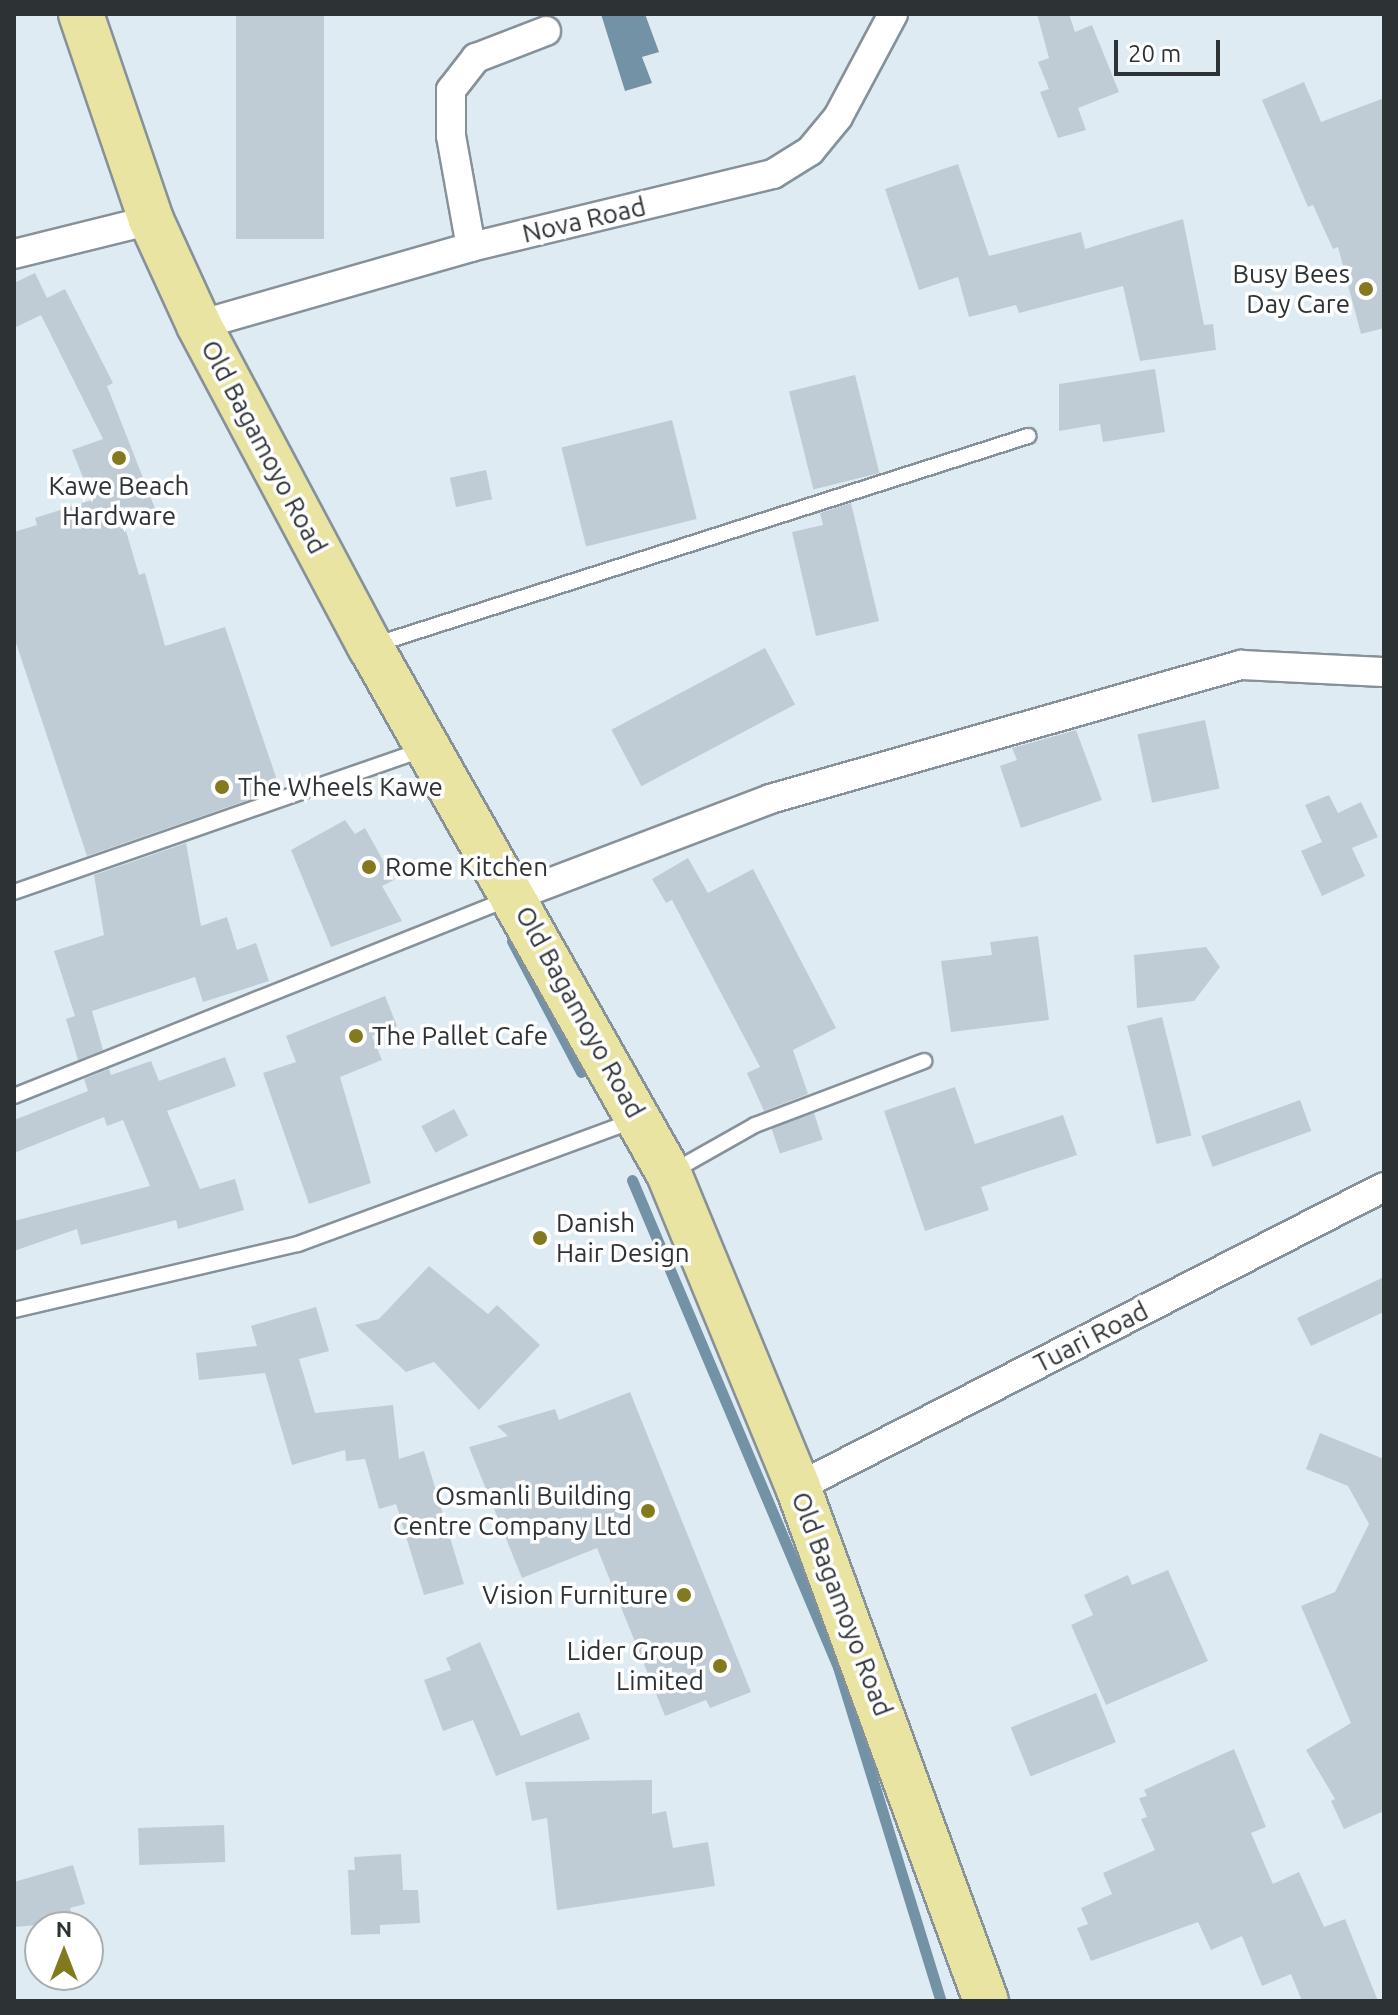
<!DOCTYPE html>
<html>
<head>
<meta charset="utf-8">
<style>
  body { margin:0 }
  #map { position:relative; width:1398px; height:2015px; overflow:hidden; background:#dfebf3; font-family:Ubuntu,sans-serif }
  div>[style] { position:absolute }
  .water>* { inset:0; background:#7492a6 }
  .stream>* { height:11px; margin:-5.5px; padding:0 5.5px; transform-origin:5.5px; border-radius:5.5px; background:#7492a6 }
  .building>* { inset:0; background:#c0ccd5; transform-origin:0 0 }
  .roads { filter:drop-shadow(2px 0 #869199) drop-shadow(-2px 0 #869199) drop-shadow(0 2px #869199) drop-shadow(0 -2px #869199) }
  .lane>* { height:14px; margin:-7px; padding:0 7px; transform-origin:7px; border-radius:7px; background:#fff }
  .street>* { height:28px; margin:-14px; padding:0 14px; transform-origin:14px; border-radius:14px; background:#fff }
  .primary>* { height:44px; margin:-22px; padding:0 22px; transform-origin:22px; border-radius:22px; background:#eae4a2 }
  .dots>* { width:22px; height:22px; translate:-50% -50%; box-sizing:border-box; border:4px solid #fff; border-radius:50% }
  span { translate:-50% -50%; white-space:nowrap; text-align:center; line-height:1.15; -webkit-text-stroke:7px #fff; paint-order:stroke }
  .street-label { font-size:26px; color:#2d3235 }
  .poi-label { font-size:26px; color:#2d3235 }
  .right { translate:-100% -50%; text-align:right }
  .left { translate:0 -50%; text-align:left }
  .frame { position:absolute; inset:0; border:16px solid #2d3235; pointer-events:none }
  .north { position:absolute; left:24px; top:1911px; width:80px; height:80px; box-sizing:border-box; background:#fff; border:2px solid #abadae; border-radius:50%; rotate:0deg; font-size:22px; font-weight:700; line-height:32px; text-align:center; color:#2d3235 }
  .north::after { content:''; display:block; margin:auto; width:28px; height:36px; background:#837a20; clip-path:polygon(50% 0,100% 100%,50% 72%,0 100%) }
  .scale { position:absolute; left:1114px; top:40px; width:106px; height:36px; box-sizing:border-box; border:4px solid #2d3235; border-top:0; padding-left:10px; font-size:24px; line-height:28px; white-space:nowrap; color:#2d3235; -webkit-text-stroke:6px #fff; paint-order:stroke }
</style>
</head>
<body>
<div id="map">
  <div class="water">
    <i style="clip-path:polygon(601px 14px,645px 14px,659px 52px,642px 57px,652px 83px,625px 91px)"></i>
  </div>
  <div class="stream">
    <i style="left:512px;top:941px;width:148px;rotate:62.2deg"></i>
    <i style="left:632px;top:1180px;width:529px;rotate:67.07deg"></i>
    <i style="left:838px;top:1667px;width:350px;rotate:72.9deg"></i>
  </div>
  <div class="building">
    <i style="left:236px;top:14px;width:88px;height:225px"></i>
    <i style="clip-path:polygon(1037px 14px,1069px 14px,1075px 32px,1092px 25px,1119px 92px,1078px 108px,1086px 130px,1058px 138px,1040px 92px,1049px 89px,1038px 62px,1049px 58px)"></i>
    <i style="clip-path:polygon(1304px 82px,1321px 122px,1384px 98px,1384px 328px,1361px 334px,1338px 247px,1333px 249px,1313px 205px,1308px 207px,1262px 100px)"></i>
    <i style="clip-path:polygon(958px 164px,989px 256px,1081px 232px,1085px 249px,1183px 219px,1204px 325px,1213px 324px,1216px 350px,1140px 361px,1123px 286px,1019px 313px,1016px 305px,969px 317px,958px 277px,919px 290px,885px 189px)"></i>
    <i style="clip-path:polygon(35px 273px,47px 298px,65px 289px,113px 383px,107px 386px,156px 511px,124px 524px,139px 575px,145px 573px,165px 646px,225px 627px,280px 789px,87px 856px,14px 637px,14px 532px,37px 525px,35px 518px,92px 500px,72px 450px,103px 439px,41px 315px,14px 328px,14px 283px)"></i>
    <i style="clip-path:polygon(1155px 369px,1165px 432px,1103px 442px,1100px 424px,1059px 431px,1059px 384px)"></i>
    <i style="left:855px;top:375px;width:101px;height:68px;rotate:76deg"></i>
    <i style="left:672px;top:420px;width:102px;height:114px;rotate:76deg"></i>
    <i style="left:486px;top:470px;width:30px;height:37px;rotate:78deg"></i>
    <i style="clip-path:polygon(851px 503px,879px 621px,816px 636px,792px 532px,823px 525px,820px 513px)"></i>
    <i style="left:765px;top:648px;width:64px;height:174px;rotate:62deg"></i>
    <i style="left:1205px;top:720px;width:70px;height:69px;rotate:78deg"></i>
    <i style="clip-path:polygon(1076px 730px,1102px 800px,1021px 828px,1000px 766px,1017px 760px,1012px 748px)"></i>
    <i style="clip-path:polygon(1329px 795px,1338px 813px,1361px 802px,1378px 837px,1352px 848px,1365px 876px,1322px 896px,1301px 851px,1322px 842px,1305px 805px)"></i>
    <i style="clip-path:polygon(345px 820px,355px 834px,365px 828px,394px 880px,382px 886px,402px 921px,331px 947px,291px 850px)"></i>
    <i style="clip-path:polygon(186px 843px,201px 926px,227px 917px,237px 950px,256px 943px,269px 981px,203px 1002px,195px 977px,92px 1011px,103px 1050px,78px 1060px,66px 1019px,75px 1016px,54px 951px,104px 935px,94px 875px)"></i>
    <i style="clip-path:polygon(688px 858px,708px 893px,753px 869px,836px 1028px,793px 1050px,808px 1094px,764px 1111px,747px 1073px,760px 1067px,672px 900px,666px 903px,652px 879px)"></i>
    <i style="clip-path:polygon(1038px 936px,1049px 1020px,951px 1032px,941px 961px,992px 955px,990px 942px)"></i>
    <i style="clip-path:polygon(1206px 947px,1220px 967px,1194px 1001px,1137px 1008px,1134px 955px)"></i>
    <i style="clip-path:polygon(385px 996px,397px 1026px,372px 1036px,382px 1060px,340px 1077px,371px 1183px,309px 1204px,263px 1073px,296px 1062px,286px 1036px)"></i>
    <i style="left:1162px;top:1017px;width:122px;height:36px;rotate:76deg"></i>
    <i style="clip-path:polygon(225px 1057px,236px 1086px,167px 1111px,200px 1189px,235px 1179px,244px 1210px,178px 1229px,176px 1220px,81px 1245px,77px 1229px,14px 1251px,14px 1221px,150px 1186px,123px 1120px,107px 1126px,104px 1117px,14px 1153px,14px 1120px,88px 1091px,84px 1079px,109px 1069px,111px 1075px,151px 1061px,159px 1081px)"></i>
    <i style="clip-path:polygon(955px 1087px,975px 1144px,1063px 1115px,1077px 1155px,981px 1187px,989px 1210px,925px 1231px,884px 1111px)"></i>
    <i style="left:1300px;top:1100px;width:33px;height:105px;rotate:70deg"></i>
    <i style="left:454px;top:1109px;width:30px;height:37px;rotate:62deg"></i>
    <i style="left:814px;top:1113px;width:28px;height:45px;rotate:72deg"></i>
    <i style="clip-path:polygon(429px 1266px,488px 1314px,497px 1305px,540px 1345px,479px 1410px,434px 1362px,406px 1372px,355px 1325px,379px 1319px)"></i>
    <i style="clip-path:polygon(1384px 1277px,1384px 1312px,1311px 1346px,1297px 1318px)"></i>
    <i style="clip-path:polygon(316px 1307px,329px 1351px,299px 1359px,315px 1413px,393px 1405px,399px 1459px,424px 1451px,464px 1584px,424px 1595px,396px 1504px,379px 1509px,365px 1459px,346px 1461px,345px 1450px,292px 1465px,265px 1373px,199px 1380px,196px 1353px,257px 1346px,251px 1326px)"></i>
    <i style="clip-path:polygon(630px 1392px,751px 1692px,710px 1708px,706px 1700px,665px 1716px,597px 1548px,522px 1578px,469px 1447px,508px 1436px,497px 1426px,555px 1409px,559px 1420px)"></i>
    <i style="clip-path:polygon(1320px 1433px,1384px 1459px,1384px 1811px,1344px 1829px,1331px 1801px,1335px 1799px,1306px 1750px,1351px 1723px,1301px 1606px,1335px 1592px,1369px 1524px,1348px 1486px,1306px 1469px)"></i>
    <i style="clip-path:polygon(1168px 1570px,1208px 1661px,1106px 1705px,1071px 1625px,1093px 1615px,1084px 1595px,1128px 1575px,1132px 1585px)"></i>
    <i style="clip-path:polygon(480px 1642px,521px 1736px,579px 1712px,590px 1739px,496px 1776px,473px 1720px,443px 1731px,424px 1680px,451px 1670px,446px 1658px)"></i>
    <i style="left:1096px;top:1693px;width:53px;height:92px;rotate:68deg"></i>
    <i style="clip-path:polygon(1234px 1749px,1266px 1827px,1251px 1833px,1273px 1884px,1299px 1872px,1324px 1927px,1345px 1919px,1378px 2001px,1302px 2001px,1291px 1974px,1262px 1986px,1242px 1936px,1211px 1950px,1198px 1922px,1091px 1961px,1077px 1928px,1088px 1924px,1081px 1908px,1112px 1894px,1103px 1873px,1155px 1850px,1141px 1819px,1147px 1817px,1139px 1798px,1147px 1796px,1144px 1790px)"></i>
    <i style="clip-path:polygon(652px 1780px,652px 1814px,666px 1811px,673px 1848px,708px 1842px,715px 1886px,557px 1910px,547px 1818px,532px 1821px,525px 1782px)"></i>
    <i style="left:224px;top:1825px;width:37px;height:86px;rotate:88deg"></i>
    <i style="clip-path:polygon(401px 1854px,403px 1890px,418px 1890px,420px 1923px,380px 1925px,380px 1934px,351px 1935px,348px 1870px,355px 1870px,354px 1857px)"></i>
    <i style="clip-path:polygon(73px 1865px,85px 1904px,70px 1908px,74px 1922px,14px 1927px,14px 1882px)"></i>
  </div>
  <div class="roads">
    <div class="lane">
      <i style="left:374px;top:645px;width:687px;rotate:-17.72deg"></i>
      <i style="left:14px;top:892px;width:431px;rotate:-19.2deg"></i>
      <i style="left:14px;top:1096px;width:532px;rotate:-21.74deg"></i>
      <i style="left:672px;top:1172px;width:95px;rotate:-29.5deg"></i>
      <i style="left:755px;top:1125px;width:181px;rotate:-20.7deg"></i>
      <i style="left:14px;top:1310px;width:292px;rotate:-13.1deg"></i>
      <i style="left:298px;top:1244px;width:357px;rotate:-20.2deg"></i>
    </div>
    <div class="street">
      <i style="left:471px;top:247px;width:113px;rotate:-100.2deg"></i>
      <i style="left:451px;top:136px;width:46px;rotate:-90deg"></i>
      <i style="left:451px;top:90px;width:41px;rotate:-52deg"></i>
      <i style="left:476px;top:58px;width:75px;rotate:-21.1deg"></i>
      <i style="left:14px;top:254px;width:141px;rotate:-13.9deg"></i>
      <i style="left:199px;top:325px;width:283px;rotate:-16deg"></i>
      <i style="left:471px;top:247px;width:311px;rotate:-13.6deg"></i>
      <i style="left:773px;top:174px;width:44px;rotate:-31.9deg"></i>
      <i style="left:810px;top:151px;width:44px;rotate:-50.5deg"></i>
      <i style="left:838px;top:117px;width:117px;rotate:-61.9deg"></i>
      <i style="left:515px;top:896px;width:273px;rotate:-20.8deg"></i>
      <i style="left:770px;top:799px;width:490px;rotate:-15.9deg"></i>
      <i style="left:1241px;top:665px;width:143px;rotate:2.8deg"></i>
      <i style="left:798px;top:1487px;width:658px;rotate:-27.11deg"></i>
    </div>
    <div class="primary">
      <i style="left:81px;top:14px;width:218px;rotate:71.2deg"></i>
      <i style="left:151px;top:220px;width:115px;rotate:65.4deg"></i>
      <i style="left:199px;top:325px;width:364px;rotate:62deg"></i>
      <i style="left:370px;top:646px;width:607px;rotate:60.48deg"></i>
      <i style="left:669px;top:1174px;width:339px;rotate:67.6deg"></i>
      <i style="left:798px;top:1487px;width:547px;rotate:69.91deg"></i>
    </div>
  </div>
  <div class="dots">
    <i style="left:1366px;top:289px;background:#837a20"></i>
    <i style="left:119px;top:458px;background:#837a20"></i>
    <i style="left:222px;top:787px;background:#837a20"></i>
    <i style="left:369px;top:867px;background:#837a20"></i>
    <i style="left:356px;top:1036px;background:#837a20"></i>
    <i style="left:540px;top:1238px;background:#837a20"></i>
    <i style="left:648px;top:1511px;background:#837a20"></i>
    <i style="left:684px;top:1595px;background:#837a20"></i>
    <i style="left:720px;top:1666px;background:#837a20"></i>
  </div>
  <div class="street-label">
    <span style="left:584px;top:220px;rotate:-13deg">Nova Road</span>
    <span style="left:264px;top:447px;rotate:62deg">Old Bagamoyo Road</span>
    <span style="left:580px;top:1012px;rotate:61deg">Old Bagamoyo Road</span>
    <span style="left:1091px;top:1337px;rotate:-27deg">Tuari Road</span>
    <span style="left:842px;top:1604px;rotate:69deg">Old Bagamoyo Road</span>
  </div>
  <div class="poi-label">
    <span class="right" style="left:1350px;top:289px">Busy Bees<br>Day Care</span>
    <span style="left:119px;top:501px">Kawe Beach<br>Hardware</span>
    <span class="left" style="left:238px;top:787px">The Wheels Kawe</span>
    <span class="left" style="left:385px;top:867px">Rome Kitchen</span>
    <span class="left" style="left:372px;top:1036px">The Pallet Cafe</span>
    <span class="left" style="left:556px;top:1238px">Danish<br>Hair Design</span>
    <span class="right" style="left:632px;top:1511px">Osmanli Building<br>Centre Company Ltd</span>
    <span class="right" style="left:668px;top:1595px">Vision Furniture</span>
    <span class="right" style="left:704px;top:1666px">Lider Group<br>Limited</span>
  </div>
  <div class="frame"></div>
  <div class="north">N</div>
  <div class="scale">20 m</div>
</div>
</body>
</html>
